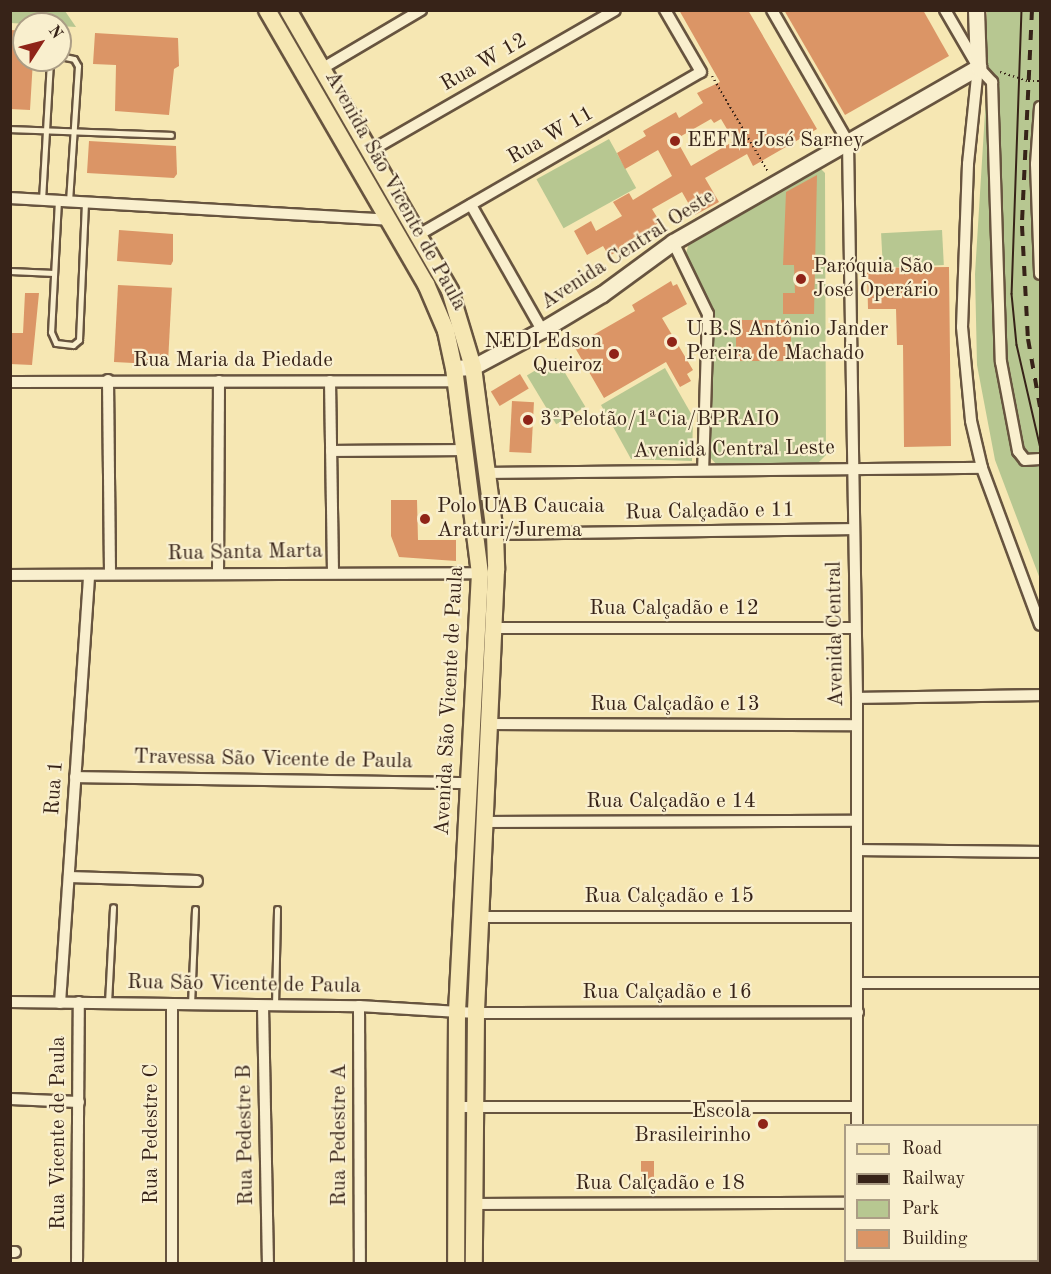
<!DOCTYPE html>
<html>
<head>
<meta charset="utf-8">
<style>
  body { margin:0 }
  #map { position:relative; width:1051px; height:1274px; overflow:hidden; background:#f6e7b3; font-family:"Old Standard TT",serif }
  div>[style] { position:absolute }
  .green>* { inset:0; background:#b7c791; transform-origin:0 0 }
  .building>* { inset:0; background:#db9566; transform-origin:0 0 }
  .path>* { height:2px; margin-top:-1px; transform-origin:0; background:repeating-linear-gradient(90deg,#372318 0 1.5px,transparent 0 4.5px) }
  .roads { filter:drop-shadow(2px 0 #67543f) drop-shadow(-2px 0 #67543f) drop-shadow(0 2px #67543f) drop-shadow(0 -2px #67543f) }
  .lane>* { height:5px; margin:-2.5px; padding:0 2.5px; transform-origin:2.5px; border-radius:2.5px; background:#f9efce }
  .street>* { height:10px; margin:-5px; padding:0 5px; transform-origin:5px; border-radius:5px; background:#f9efce }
  .secondary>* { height:15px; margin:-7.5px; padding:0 7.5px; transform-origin:7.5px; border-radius:7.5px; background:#f9efce }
  .primary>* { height:16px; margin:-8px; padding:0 8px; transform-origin:8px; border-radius:8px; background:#f6e7b3 }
  .tram>* { height:1.5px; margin:-0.75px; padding:0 0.75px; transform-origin:0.75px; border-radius:0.75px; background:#372318 }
  .rail>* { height:4px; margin-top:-2px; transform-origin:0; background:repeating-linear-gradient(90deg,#372318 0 10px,transparent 0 20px) }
  .dots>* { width:16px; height:16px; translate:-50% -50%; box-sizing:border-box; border:3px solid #f9efce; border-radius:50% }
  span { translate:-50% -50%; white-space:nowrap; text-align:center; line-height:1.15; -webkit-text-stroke:4.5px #f9efce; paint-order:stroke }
  .street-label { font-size:21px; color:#372318 }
  .poi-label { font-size:21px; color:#372318 }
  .left { translate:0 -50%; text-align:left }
  .right { translate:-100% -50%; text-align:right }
  .frame { position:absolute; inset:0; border:12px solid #372318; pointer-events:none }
  .legend { position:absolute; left:844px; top:1124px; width:195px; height:138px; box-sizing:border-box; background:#f9efce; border:2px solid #ab9d85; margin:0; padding:8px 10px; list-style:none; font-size:18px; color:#372318 }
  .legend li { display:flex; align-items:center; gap:12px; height:30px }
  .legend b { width:30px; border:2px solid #ab9d85 }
  .north { position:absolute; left:12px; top:12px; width:60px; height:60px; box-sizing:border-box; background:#f9efce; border:2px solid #ab9d85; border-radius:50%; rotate:54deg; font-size:16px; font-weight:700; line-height:24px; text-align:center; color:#372318 }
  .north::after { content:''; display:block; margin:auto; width:21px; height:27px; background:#8f2418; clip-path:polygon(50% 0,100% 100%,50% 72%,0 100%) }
</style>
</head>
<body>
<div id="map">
  <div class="green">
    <i style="clip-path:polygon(10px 11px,65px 11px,76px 27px,11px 23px)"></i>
    <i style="clip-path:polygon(987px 11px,1040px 11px,1040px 579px,995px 460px,977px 365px,975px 274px,987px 80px)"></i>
    <i style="left:609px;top:139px;width:56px;height:83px;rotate:61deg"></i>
    <i style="clip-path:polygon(819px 167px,825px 173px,826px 455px,818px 463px,716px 464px,709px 456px,714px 310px,686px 253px,689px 243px)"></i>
    <i style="left:942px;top:230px;width:35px;height:61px;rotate:87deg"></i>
    <i style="left:556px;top:358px;width:57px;height:34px;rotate:59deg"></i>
    <i style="clip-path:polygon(665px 368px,693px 417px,692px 461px,631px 459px,601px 405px)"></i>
  </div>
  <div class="building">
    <i style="clip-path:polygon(evenodd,679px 10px,748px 10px,817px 129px,753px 166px,747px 154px,705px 178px,719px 202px,695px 215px,682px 192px,652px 209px,660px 222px,619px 247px,620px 250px,609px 256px,603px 246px,587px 255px,574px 231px,591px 221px,596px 231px,622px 216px,613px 202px,629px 193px,633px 200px,672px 176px,658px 150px,625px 169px,617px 153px,646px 136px,643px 131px,676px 112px,679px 118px,703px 103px,697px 93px,720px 82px,679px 10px,711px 119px,714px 123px,721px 119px,734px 141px,691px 166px,676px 139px,711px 119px)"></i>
    <i style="clip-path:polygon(784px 10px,923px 10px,949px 56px,845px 115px)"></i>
    <i style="clip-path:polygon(11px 30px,24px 31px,24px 60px,33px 60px,30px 110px,10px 109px)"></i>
    <i style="clip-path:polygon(95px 33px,178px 38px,179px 66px,174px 69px,169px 115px,115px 111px,116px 65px,93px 64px)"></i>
    <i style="clip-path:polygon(89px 141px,176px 146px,177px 174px,174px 178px,87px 173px)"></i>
    <i style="clip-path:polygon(817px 175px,814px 314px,783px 314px,783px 293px,795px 293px,794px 265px,783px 265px,786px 192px)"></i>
    <i style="clip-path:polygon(119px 230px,173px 234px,173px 261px,171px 265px,117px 261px)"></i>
    <i style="clip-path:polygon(949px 267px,951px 446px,904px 447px,903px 345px,897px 345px,896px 309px,868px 309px,867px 268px)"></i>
    <i style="clip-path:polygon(671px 281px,673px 286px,677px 284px,687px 304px,662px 318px,693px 370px,687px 374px,691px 381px,680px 387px,666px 362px,604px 398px,574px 346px,635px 311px,632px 305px)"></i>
    <i style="left:118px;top:285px;width:54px;height:77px;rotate:3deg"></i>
    <i style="clip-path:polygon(25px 293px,39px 293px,32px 365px,10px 364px,10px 333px,23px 333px)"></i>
    <i style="left:736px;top:320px;width:55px;height:41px"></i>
    <i style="left:520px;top:374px;width:17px;height:34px;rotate:59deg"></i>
    <i style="left:512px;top:401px;width:22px;height:51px;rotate:3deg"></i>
    <i style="clip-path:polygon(391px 500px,417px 500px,418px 540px,456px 540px,456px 561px,399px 557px,391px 536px)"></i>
    <i style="left:641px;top:1161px;width:13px;height:28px"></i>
  </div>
  <div class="path">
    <i style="left:1000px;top:72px;width:29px;rotate:18deg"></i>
    <i style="left:1028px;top:81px;width:12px"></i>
    <i style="left:712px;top:76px;width:111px;rotate:59.7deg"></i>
  </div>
  <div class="roads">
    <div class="lane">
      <i style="left:60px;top:56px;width:14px;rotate:12deg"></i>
      <i style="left:74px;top:59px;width:8px;rotate:60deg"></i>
      <i style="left:78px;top:66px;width:136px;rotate:93.8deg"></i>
      <i style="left:10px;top:129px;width:161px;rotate:2.1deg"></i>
      <i style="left:42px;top:200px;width:140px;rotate:-86.7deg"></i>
      <i style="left:58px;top:200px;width:132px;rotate:93deg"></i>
      <i style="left:51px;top:332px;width:12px;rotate:66deg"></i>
      <i style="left:56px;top:343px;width:17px;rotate:7deg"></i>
      <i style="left:73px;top:345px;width:8px;rotate:-40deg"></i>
      <i style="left:79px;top:340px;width:136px;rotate:-87.5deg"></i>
      <i style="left:10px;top:271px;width:44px;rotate:2.6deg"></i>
      <i style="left:108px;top:1003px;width:96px;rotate:-87deg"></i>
      <i style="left:191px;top:1005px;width:96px;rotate:-87.6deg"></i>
      <i style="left:275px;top:1006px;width:97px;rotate:-88.8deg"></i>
    </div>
    <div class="street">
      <i style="left:772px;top:10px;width:152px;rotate:60.1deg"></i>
      <i style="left:848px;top:142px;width:556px;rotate:89.07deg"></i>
      <i style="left:857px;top:698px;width:428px;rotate:90deg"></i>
      <i style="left:945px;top:10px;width:66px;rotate:59.9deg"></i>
      <i style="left:978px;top:67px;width:21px;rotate:47deg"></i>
      <i style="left:992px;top:82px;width:280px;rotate:88.2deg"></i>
      <i style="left:1001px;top:362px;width:91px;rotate:79.2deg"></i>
      <i style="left:1018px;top:451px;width:11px;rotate:52deg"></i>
      <i style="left:1025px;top:460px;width:15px;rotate:-4deg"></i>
      <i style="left:978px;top:67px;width:98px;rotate:95.9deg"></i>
      <i style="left:968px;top:164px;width:163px;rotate:92.1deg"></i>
      <i style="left:962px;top:327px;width:94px;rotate:84.5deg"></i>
      <i style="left:971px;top:421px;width:48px;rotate:76.8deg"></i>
      <i style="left:982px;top:468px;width:167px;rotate:69.7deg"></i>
      <i style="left:323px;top:68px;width:114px;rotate:-30.6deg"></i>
      <i style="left:1040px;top:107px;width:57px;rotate:94deg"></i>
      <i style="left:1036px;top:164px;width:110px;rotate:87.9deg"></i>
      <i style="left:372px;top:150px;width:280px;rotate:-29.9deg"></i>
      <i style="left:10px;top:198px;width:379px;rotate:3.3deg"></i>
      <i style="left:471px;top:205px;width:144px;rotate:60.4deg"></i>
      <i style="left:420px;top:234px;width:324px;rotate:-30deg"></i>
      <i style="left:701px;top:72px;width:72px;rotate:-120.1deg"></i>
      <i style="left:673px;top:242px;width:80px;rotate:64.1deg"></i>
      <i style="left:708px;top:314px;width:156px;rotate:91.8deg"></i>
      <i style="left:108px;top:380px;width:194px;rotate:89.4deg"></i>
      <i style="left:330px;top:381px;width:191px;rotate:89.1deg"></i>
      <i style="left:10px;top:382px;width:445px;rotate:-0.1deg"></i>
      <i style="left:331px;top:451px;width:134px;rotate:-0.4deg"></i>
      <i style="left:487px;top:473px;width:495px;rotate:-0.6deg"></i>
      <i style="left:495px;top:534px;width:358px;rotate:-0.8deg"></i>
      <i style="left:218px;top:573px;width:192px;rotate:-89.7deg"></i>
      <i style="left:10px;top:575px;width:470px;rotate:-0.2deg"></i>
      <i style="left:493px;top:628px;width:362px"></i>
      <i style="left:857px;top:698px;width:183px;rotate:-0.9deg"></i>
      <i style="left:492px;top:724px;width:365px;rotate:0.2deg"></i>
      <i style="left:75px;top:777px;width:394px;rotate:0.9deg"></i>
      <i style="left:486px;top:822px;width:370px;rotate:-0.2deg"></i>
      <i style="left:858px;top:850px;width:182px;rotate:0.6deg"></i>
      <i style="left:69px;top:877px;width:128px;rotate:1.8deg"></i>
      <i style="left:480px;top:917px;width:377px"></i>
      <i style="left:859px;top:983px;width:181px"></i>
      <i style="left:10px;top:1002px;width:349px;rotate:0.7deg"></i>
      <i style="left:359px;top:1006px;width:117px;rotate:3.4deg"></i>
      <i style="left:476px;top:1013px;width:382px;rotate:-0.1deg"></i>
      <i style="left:60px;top:1003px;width:429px;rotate:-86.1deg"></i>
      <i style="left:172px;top:1004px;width:260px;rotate:90deg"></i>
      <i style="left:263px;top:1006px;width:258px;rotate:88.9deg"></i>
      <i style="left:359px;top:1006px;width:258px;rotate:89.8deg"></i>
      <i style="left:10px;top:1099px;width:69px;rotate:2.5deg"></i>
      <i style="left:457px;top:1107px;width:399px"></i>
      <i style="left:1038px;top:1141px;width:2px"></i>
      <i style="left:474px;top:1204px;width:372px;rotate:-0.2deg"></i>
      <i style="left:10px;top:1252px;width:5px"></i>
      <i style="left:77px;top:1264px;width:262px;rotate:-89.6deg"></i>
      <i style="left:857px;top:1264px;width:4px;rotate:-90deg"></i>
    </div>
    <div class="secondary">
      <i style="left:454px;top:368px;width:19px;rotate:-3deg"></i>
      <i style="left:473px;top:367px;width:78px;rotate:-28.2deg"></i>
      <i style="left:542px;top:330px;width:70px;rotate:-31deg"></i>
      <i style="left:602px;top:294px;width:88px;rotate:-36.2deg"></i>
      <i style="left:673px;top:242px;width:352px;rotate:-29.8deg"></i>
      <i style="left:978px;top:67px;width:57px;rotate:-92deg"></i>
    </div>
    <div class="primary">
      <i style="left:267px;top:10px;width:317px;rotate:59.9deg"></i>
      <i style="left:426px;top:284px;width:51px;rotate:66.9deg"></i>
      <i style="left:446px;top:331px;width:38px;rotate:78deg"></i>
      <i style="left:454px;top:368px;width:207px;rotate:82.8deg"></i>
      <i style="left:480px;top:573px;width:439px;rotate:93deg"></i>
      <i style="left:457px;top:1011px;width:253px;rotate:90.2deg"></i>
      <i style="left:288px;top:10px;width:324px;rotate:60deg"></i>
      <i style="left:450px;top:291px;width:79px;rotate:73.2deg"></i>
      <i style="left:473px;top:367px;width:168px;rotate:82.5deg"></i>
      <i style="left:495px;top:534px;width:36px;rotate:88deg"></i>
      <i style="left:496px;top:570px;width:443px;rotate:92.6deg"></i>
      <i style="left:476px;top:1013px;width:251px;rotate:90.5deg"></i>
    </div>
  </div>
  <div class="tram">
    <i style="left:1022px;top:10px;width:284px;rotate:92deg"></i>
    <i style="left:1012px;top:294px;width:51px;rotate:84.4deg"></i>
    <i style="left:1017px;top:345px;width:103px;rotate:77deg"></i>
  </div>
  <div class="rail">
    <i style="left:1032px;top:10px;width:216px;rotate:92.7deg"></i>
    <i style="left:1022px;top:226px;width:113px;rotate:87deg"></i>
    <i style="left:1028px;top:339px;width:69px;rotate:80deg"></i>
  </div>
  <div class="dots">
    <i style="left:675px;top:141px;background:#8f2418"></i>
    <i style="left:801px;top:279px;background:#8f2418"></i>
    <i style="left:672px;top:342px;background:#8f2418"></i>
    <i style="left:614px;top:354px;background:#8f2418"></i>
    <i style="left:528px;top:420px;background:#8f2418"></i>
    <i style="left:425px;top:519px;background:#8f2418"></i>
    <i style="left:763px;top:1124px;background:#8f2418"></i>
  </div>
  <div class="street-label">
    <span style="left:484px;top:63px;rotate:-30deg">Rua W 12</span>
    <span style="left:551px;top:136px;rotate:-30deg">Rua W 11</span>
    <span style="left:395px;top:191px;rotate:61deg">Avenida São Vicente de Paula</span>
    <span style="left:628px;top:250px;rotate:-33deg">Avenida Central Oeste</span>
    <span style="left:233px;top:361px">Rua Maria da Piedade</span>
    <span style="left:734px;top:450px;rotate:-1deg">Avenida Central Leste</span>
    <span style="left:710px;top:512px;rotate:-1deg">Rua Calçadão e 11</span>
    <span style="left:245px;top:553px;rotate:-1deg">Rua Santa Marta</span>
    <span style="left:674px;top:609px">Rua Calçadão e 12</span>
    <span style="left:836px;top:634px;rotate:-91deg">Avenida Central</span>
    <span style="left:450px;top:701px;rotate:-87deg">Avenida São Vicente de Paula</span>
    <span style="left:675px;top:705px">Rua Calçadão e 13</span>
    <span style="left:273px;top:760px;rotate:1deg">Travessa São Vicente de Paula</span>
    <span style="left:55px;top:788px;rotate:-86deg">Rua 1</span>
    <span style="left:671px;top:802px">Rua Calçadão e 14</span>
    <span style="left:669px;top:897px">Rua Calçadão e 15</span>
    <span style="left:244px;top:985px;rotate:1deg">Rua São Vicente de Paula</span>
    <span style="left:667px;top:993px">Rua Calçadão e 16</span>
    <span style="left:59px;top:1133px;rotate:-90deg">Rua Vicente de Paula</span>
    <span style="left:152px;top:1134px;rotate:-90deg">Rua Pedestre C</span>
    <span style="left:246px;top:1135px;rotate:-91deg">Rua Pedestre B</span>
    <span style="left:340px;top:1135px;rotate:-90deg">Rua Pedestre A</span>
    <span style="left:660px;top:1184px">Rua Calçadão e 18</span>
  </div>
  <div class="poi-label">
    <span class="left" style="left:687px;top:141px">EEFM José Sarney</span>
    <span class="left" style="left:813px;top:279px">Paróquia São<br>José Operário</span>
    <span class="left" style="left:686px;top:342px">U.B.S Antônio Jander<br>Pereira de Machado</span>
    <span class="right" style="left:602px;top:354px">NEDI Edson<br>Queiroz</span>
    <span class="left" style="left:540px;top:420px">3ºPelotão/1ªCia/BPRAIO</span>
    <span class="left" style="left:437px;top:519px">Polo UAB Caucaia<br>Araturi/Jurema</span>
    <span class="right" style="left:751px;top:1124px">Escola<br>Brasileirinho</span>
  </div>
  <div class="frame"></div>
  <ul class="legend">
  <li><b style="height:8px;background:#f6e7b3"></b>Road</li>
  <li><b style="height:8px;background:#372318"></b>Railway</li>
  <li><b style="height:16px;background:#b7c791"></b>Park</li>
  <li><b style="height:16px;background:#db9566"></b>Building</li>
  </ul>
  <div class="north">N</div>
</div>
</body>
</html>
